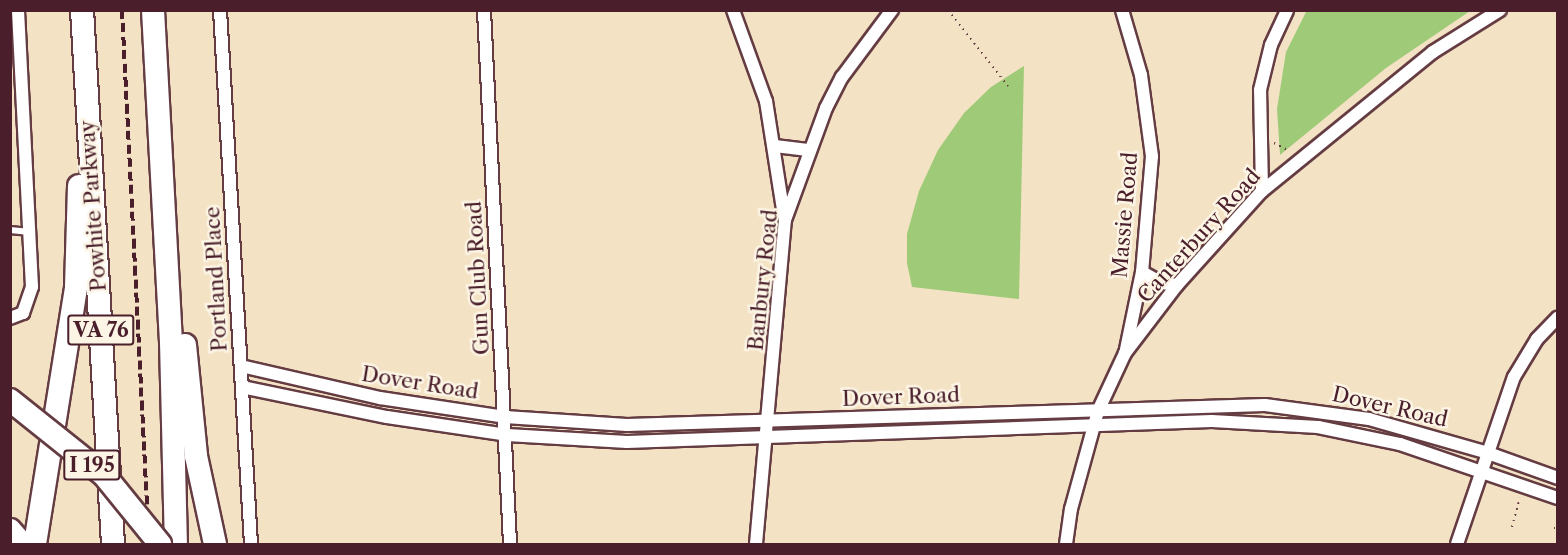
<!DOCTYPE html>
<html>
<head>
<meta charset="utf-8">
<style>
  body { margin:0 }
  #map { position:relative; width:1568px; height:555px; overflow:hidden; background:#f4e2c5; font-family:"Libre Caslon Text",serif }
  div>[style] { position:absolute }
  .green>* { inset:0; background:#9fcb78 }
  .path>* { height:2px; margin-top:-1px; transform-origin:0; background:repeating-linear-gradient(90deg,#643c42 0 1.5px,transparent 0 6px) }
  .roads { filter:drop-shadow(2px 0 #643c42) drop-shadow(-2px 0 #643c42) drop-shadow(0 2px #643c42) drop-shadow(0 -2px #643c42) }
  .lane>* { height:6px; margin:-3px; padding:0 3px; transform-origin:3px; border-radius:3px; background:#fff }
  .street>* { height:12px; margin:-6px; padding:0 6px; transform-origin:6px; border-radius:6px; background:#fff }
  .highway>* { height:22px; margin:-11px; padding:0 11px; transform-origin:11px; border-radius:11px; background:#fff }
  .rail>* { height:4px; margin-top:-2px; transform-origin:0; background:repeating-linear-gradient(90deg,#4a1f2b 0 9px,transparent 0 13.5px) }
  .bridges { filter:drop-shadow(2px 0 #643c42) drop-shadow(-2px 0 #643c42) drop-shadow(0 2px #643c42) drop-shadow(0 -2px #643c42) }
  .highway-bridge>* { height:22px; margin:-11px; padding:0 11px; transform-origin:11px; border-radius:11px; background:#fff }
  span { translate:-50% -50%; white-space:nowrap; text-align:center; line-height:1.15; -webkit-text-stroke:5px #fcf5e5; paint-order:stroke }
  .shield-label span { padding:2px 4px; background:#fcf5e5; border:2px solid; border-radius:4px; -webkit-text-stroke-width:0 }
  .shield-label { font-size:20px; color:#4a1f2b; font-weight:700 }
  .street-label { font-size:21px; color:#4a1f2b }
  .frame { position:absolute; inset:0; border:12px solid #4a1f2b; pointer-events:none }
</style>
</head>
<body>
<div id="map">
  <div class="green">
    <i style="clip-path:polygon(1307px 10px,1470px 10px,1470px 11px,1386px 68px,1280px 155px,1277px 109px,1286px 52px)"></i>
    <i style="clip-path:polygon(1024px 66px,1019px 299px,912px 287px,907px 263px,907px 234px,919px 191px,938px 150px,964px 113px,991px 87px)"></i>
  </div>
  <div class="path">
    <i style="left:948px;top:10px;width:97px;rotate:51.7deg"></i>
    <i style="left:1274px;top:143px;width:16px;rotate:27deg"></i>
    <i style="left:1512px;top:527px;width:30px;rotate:-75deg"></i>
    <i style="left:1554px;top:528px;width:4px"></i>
  </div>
  <div class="roads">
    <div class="lane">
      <i style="left:10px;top:230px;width:20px;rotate:6deg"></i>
    </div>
    <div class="street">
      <i style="left:220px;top:10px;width:535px;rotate:86.68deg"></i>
      <i style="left:484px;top:10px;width:535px;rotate:87.21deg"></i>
      <i style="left:733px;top:10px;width:97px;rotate:70.1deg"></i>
      <i style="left:766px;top:101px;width:116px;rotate:81.1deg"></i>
      <i style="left:1122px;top:10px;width:68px;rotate:73.7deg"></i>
      <i style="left:1141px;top:75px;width:82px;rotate:82.3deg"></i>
      <i style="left:1152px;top:156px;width:116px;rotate:94.9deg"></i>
      <i style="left:1142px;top:272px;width:79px;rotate:101.7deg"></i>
      <i style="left:775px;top:146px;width:33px;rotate:7deg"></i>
      <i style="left:1262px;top:191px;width:101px;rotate:-91.1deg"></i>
      <i style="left:1260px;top:90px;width:46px;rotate:-76.3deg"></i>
      <i style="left:1271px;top:45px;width:38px;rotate:-65deg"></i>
      <i style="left:1142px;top:272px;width:23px;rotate:29deg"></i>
      <i style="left:1162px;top:283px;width:15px;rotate:8deg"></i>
      <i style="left:10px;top:318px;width:14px;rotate:-21deg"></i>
      <i style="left:23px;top:313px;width:28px;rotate:-71deg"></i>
      <i style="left:32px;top:287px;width:277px;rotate:-92.9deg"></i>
      <i style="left:241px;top:366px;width:143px;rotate:13deg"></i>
      <i style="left:380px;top:398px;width:126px;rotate:8.6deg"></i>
      <i style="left:505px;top:417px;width:122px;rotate:3.8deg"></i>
      <i style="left:627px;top:425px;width:638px;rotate:-1.8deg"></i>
      <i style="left:1265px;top:405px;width:105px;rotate:7.7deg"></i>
      <i style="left:1369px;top:419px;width:124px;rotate:15.9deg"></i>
      <i style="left:1488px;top:453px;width:74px;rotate:19.7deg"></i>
      <i style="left:242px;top:387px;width:148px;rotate:11.7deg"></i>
      <i style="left:387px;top:417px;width:121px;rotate:8.5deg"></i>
      <i style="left:507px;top:435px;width:120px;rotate:3.3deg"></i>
      <i style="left:627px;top:442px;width:585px;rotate:-2.06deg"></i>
      <i style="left:1212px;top:421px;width:106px;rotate:3.2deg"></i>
      <i style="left:1318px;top:427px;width:84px;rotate:11.7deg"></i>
      <i style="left:1400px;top:444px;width:167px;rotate:18.9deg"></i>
      <i style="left:756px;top:544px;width:325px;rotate:-84.9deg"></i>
      <i style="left:785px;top:220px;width:119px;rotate:-69.9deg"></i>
      <i style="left:826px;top:108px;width:35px;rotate:-63deg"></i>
      <i style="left:842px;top:77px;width:84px;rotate:-53.3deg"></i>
      <i style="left:1066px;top:544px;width:35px;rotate:-82deg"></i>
      <i style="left:1071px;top:509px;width:102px;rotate:-74.6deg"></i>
      <i style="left:1098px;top:411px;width:64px;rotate:-65deg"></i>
      <i style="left:1125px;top:353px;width:86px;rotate:-52.6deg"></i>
      <i style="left:1177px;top:285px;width:127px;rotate:-47.9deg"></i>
      <i style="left:1262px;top:191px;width:220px;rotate:-39.1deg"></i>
      <i style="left:1433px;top:52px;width:79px;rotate:-32.1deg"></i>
      <i style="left:1457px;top:544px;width:176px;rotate:-71.2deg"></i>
      <i style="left:1514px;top:377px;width:44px;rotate:-58.8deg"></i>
      <i style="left:1537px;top:339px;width:30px;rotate:-46deg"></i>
    </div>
    <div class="highway">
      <i style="left:82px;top:10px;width:535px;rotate:86.68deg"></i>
      <i style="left:153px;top:10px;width:332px;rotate:86.9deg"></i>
      <i style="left:171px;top:342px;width:202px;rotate:88.6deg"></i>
      <i style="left:185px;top:345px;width:112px;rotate:84.3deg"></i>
      <i style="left:196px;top:456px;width:90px;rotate:77.8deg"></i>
      <i style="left:10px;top:530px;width:18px;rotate:49deg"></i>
      <i style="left:35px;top:544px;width:260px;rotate:-80.9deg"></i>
      <i style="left:76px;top:287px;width:101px;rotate:-88.3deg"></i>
    </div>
  </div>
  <div class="rail">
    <i style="left:122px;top:10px;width:535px;rotate:87.11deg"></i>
  </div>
  <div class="bridges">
    <div class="highway-bridge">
      <i style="left:10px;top:400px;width:120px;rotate:38.6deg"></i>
      <i style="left:104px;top:475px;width:89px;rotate:50.9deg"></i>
    </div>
  </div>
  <div class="shield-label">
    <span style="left:101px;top:330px">VA 76</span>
    <span style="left:92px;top:465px">I 195</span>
  </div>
  <div class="street-label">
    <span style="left:93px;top:206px;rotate:-94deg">Powhite Parkway</span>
    <span style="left:1125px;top:215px;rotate:-85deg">Massie Road</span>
    <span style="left:1199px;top:236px;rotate:-48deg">Canterbury Road</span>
    <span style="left:478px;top:278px;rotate:-93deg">Gun Club Road</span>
    <span style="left:216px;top:279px;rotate:-93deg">Portland Place</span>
    <span style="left:763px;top:280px;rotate:-84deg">Banbury Road</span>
    <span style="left:420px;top:383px;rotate:9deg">Dover Road</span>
    <span style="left:901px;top:397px;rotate:-2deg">Dover Road</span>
    <span style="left:1390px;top:407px;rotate:13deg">Dover Road</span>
  </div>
  <div class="frame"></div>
</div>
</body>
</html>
